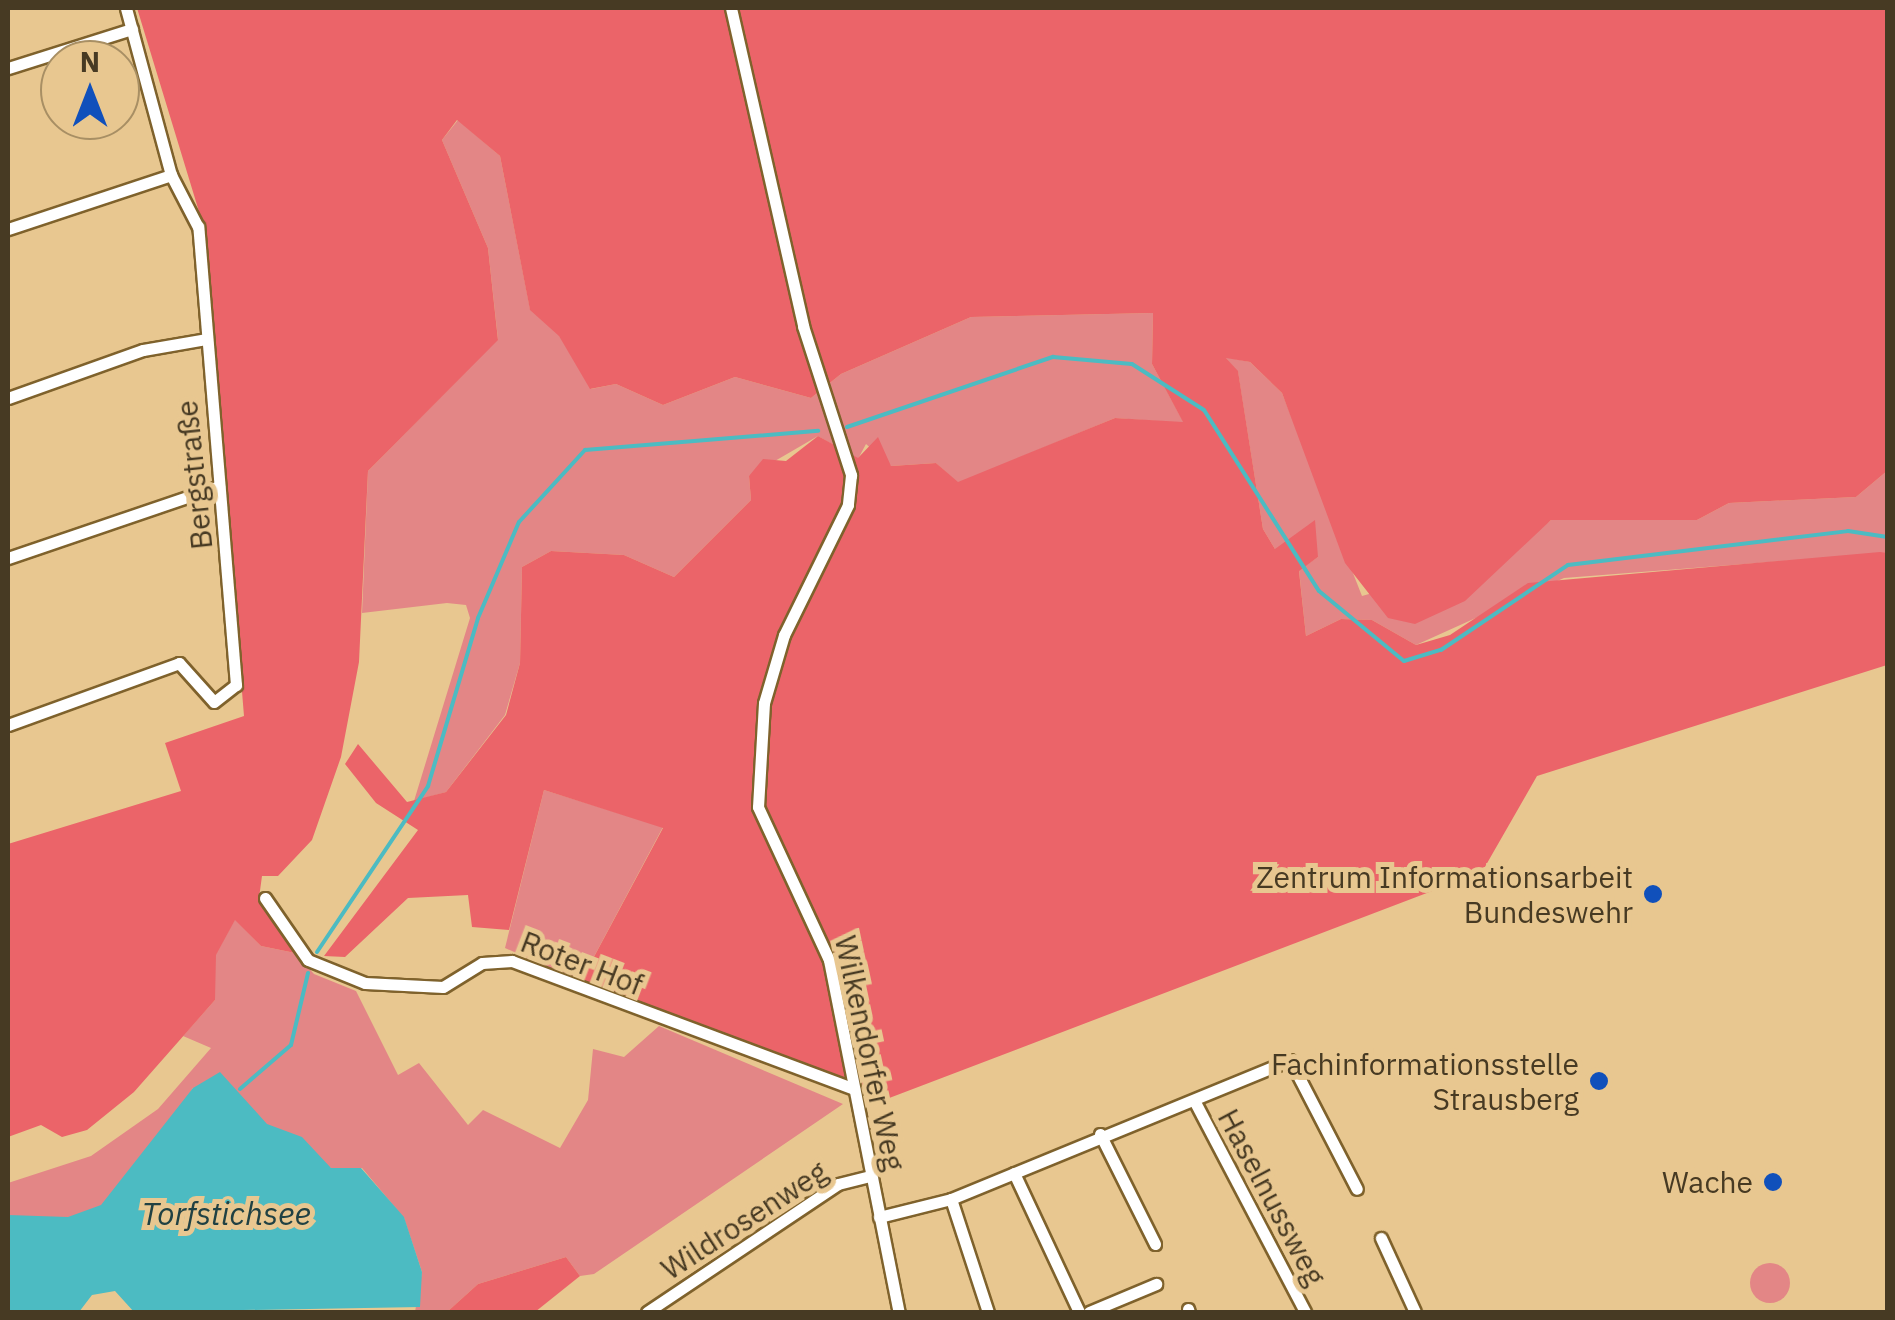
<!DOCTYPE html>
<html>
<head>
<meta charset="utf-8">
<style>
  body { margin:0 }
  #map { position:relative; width:1895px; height:1320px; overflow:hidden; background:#e8c790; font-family:"IBM Plex Sans",sans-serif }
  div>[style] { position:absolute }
  .green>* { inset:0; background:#e38686 }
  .round { border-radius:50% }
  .forest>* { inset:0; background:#eb6469 }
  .water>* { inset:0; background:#4cbbc2 }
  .stream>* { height:4px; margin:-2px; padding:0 2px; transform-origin:2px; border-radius:2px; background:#4cbbc2 }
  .roads { filter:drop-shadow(2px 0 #7f622c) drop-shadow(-2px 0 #7f622c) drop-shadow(0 2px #7f622c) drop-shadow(0 -2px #7f622c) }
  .street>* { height:11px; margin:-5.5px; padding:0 5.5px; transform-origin:5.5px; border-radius:5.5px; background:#fff }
  .dots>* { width:28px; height:28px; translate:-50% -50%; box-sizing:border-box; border:5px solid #e8c790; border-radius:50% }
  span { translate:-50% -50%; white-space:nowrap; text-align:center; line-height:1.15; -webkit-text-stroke:10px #e8c790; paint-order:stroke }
  .street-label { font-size:30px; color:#473a23 }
  .poi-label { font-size:30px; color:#473a23 }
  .right { translate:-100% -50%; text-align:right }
  .water-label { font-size:32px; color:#204143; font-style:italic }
  .frame { position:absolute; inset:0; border:10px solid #473a23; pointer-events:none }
  .north { position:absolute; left:40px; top:40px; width:100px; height:100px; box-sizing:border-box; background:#e8c790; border:2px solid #a88f64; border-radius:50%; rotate:0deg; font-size:28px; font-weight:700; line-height:40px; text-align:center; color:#473a23 }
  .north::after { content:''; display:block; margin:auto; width:35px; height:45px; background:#1050bb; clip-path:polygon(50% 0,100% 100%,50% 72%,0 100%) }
</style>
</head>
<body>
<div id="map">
  <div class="green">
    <i style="clip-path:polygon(458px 120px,500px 156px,530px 309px,559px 335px,591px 389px,616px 384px,663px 405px,735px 377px,811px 398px,841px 374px,971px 317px,1153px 313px,1152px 364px,1184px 423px,1115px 418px,958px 483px,936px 463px,891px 466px,866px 444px,858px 459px,818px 436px,749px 476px,751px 500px,674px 577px,624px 555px,551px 551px,522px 567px,520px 663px,505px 715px,446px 792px,414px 801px,470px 618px,466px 605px,447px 603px,362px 613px,368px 471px,498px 339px,488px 248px,442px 140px)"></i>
    <i style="clip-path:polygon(1225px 357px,1250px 362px,1282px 393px,1362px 596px,1510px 554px,1551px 520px,1697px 520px,1729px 503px,1856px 497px,1887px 471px,1887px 553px,1564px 578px,1416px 645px,1372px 620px,1341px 619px,1306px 636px,1299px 570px,1318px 557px,1275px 549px,1263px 529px,1238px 372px)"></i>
    <i style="clip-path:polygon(544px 790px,663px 827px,581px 981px,505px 948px)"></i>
    <i style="clip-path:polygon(235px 919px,261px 946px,295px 953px,314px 974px,356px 991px,398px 1075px,419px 1063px,468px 1125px,483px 1110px,560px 1148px,588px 1100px,593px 1049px,624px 1057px,659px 1026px,843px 1104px,594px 1274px,580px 1276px,566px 1257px,478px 1284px,447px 1312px,415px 1312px,422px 1272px,404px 1218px,362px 1168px,331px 1168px,193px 1088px,173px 1119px,168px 1185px,8px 1244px,8px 1183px,91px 1156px,158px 1109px,211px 1048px,183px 1036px,215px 1000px,215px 956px)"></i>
    <i class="round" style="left:1750px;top:1263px;width:40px;height:40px"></i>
  </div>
  <div class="forest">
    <i style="clip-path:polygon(137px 8px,1887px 8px,1887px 471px,1856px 497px,1729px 503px,1697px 520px,1551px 520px,1465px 601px,1415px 624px,1388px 618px,1345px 563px,1282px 393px,1250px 362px,1226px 358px,1238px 371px,1263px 529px,1275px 549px,1315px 520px,1318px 557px,1299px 571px,1306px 636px,1341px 619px,1372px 620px,1416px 645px,1450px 635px,1528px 583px,1880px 552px,1887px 553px,1887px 665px,1537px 776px,1482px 872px,884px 1100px,581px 981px,663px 828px,544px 790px,509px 930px,472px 927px,468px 895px,408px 898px,345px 957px,324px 956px,418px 830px,376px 803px,345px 764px,358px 744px,407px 802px,446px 792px,506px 715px,520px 663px,522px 567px,551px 551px,624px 555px,674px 577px,751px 500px,749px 476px,763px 459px,786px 461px,818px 436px,858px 458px,878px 437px,891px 466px,936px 463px,958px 482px,1115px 418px,1183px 422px,1152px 364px,1153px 313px,971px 317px,841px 374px,811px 398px,735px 377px,663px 405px,616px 384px,590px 389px,559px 336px,530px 310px,500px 156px,457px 120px,442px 140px,488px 248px,498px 340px,368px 471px,359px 662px,341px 757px,312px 840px,278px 876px,262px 876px,259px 898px,295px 953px,261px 946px,235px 920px,216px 955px,215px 1000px,134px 1092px,87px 1130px,62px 1137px,41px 1125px,8px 1137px,8px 844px,181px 791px,165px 743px,244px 716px,204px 228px)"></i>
    <i style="clip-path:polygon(566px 1257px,580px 1276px,535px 1312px,447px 1312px,478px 1284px)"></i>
  </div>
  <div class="water">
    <i style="clip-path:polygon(220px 1072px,267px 1124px,302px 1137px,331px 1168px,361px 1168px,404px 1217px,422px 1272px,420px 1307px,134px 1312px,115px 1291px,92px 1295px,79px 1312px,8px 1312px,8px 1215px,68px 1217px,101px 1205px,193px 1088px)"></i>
  </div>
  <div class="stream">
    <i style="left:847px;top:427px;width:218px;rotate:-18.8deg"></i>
    <i style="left:1053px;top:357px;width:79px;rotate:5.1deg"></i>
    <i style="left:1132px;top:364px;width:85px;rotate:32.6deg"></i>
    <i style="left:1204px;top:410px;width:214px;rotate:57.6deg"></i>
    <i style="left:1319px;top:591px;width:110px;rotate:39.5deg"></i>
    <i style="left:1404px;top:661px;width:39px;rotate:-17deg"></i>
    <i style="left:1441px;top:650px;width:153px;rotate:-33.8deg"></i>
    <i style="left:1568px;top:565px;width:282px;rotate:-6.9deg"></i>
    <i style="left:1848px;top:531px;width:40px;rotate:8.5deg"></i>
    <i style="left:317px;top:952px;width:200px;rotate:-56.2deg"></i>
    <i style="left:428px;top:786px;width:175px;rotate:-73.4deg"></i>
    <i style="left:478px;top:618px;width:104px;rotate:-66.9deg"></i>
    <i style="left:519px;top:522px;width:98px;rotate:-47.5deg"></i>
    <i style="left:585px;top:450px;width:234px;rotate:-4.7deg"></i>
    <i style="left:240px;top:1089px;width:67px;rotate:-40.8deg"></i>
    <i style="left:291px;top:1045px;width:74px;rotate:-76.7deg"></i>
  </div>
  <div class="roads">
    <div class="street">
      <i style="left:731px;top:8px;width:326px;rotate:77.2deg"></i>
      <i style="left:803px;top:326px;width:157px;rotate:72.1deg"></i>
      <i style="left:851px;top:475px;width:30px;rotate:96deg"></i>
      <i style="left:848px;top:505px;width:145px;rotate:116.2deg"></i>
      <i style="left:784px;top:635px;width:71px;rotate:106.4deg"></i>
      <i style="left:764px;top:703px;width:104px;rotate:93.3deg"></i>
      <i style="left:758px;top:807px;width:169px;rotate:65.1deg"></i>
      <i style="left:829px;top:960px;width:359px;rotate:78.8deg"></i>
      <i style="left:8px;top:68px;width:130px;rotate:-17.5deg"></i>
      <i style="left:8px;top:229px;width:172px;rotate:-18.3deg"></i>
      <i style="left:8px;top:398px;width:143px;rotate:-19.6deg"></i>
      <i style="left:143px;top:350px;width:65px;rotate:-9.8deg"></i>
      <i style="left:8px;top:558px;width:223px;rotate:-18.8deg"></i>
      <i style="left:8px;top:725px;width:182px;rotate:-19.9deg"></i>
      <i style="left:179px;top:663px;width:52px;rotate:48.1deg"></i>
      <i style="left:214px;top:702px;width:28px;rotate:-38deg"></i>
      <i style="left:236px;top:685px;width:460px;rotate:-94.7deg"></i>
      <i style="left:198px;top:227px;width:59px;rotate:-117.4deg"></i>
      <i style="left:171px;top:175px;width:173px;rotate:-105.1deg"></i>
      <i style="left:265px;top:898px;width:75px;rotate:55.3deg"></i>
      <i style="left:308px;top:960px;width:61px;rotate:22deg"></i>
      <i style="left:365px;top:983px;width:78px;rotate:2.9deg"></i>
      <i style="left:443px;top:987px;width:46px;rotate:-31.6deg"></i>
      <i style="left:482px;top:963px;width:30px;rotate:-4deg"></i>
      <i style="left:512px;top:961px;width:365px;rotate:20.5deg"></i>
      <i style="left:1196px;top:1104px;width:235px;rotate:62.3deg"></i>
      <i style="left:1100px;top:1134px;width:123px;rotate:63.4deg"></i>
      <i style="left:1014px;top:1173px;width:153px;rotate:64.9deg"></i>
      <i style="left:951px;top:1199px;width:119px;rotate:71.9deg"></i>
      <i style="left:879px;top:1217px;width:74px;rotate:-14deg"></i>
      <i style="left:951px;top:1199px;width:366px;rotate:-22.3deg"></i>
      <i style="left:1290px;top:1060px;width:145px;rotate:62.6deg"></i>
      <i style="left:1381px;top:1238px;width:81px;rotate:65.3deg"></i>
      <i style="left:1188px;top:1309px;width:3px;rotate:72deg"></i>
      <i style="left:647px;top:1312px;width:230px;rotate:-33.8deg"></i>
      <i style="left:838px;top:1184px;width:34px;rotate:-14deg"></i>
      <i style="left:1089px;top:1312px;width:73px;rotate:-22.7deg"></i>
    </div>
  </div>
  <div class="dots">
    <i style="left:1653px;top:894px;background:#1050bb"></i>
    <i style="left:1599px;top:1081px;background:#1050bb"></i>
    <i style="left:1773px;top:1182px;background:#1050bb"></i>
  </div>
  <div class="street-label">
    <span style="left:194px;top:475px;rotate:-96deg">Bergstraße</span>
    <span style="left:582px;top:963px;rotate:21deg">Roter Hof</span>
    <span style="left:870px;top:1053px;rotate:78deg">Wilkendorfer Weg</span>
    <span style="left:1272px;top:1197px;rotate:62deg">Haselnussweg</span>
    <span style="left:744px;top:1220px;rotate:-33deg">Wildrosenweg</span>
  </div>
  <div class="poi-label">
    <span class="right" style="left:1633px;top:894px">Zentrum Informationsarbeit<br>Bundeswehr</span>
    <span class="right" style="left:1579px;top:1081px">Fachinformationsstelle<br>Strausberg</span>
    <span class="right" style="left:1753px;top:1182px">Wache</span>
  </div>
  <div class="water-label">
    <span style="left:226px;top:1213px">Torfstichsee</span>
  </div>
  <div class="frame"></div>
  <div class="north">N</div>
</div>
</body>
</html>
